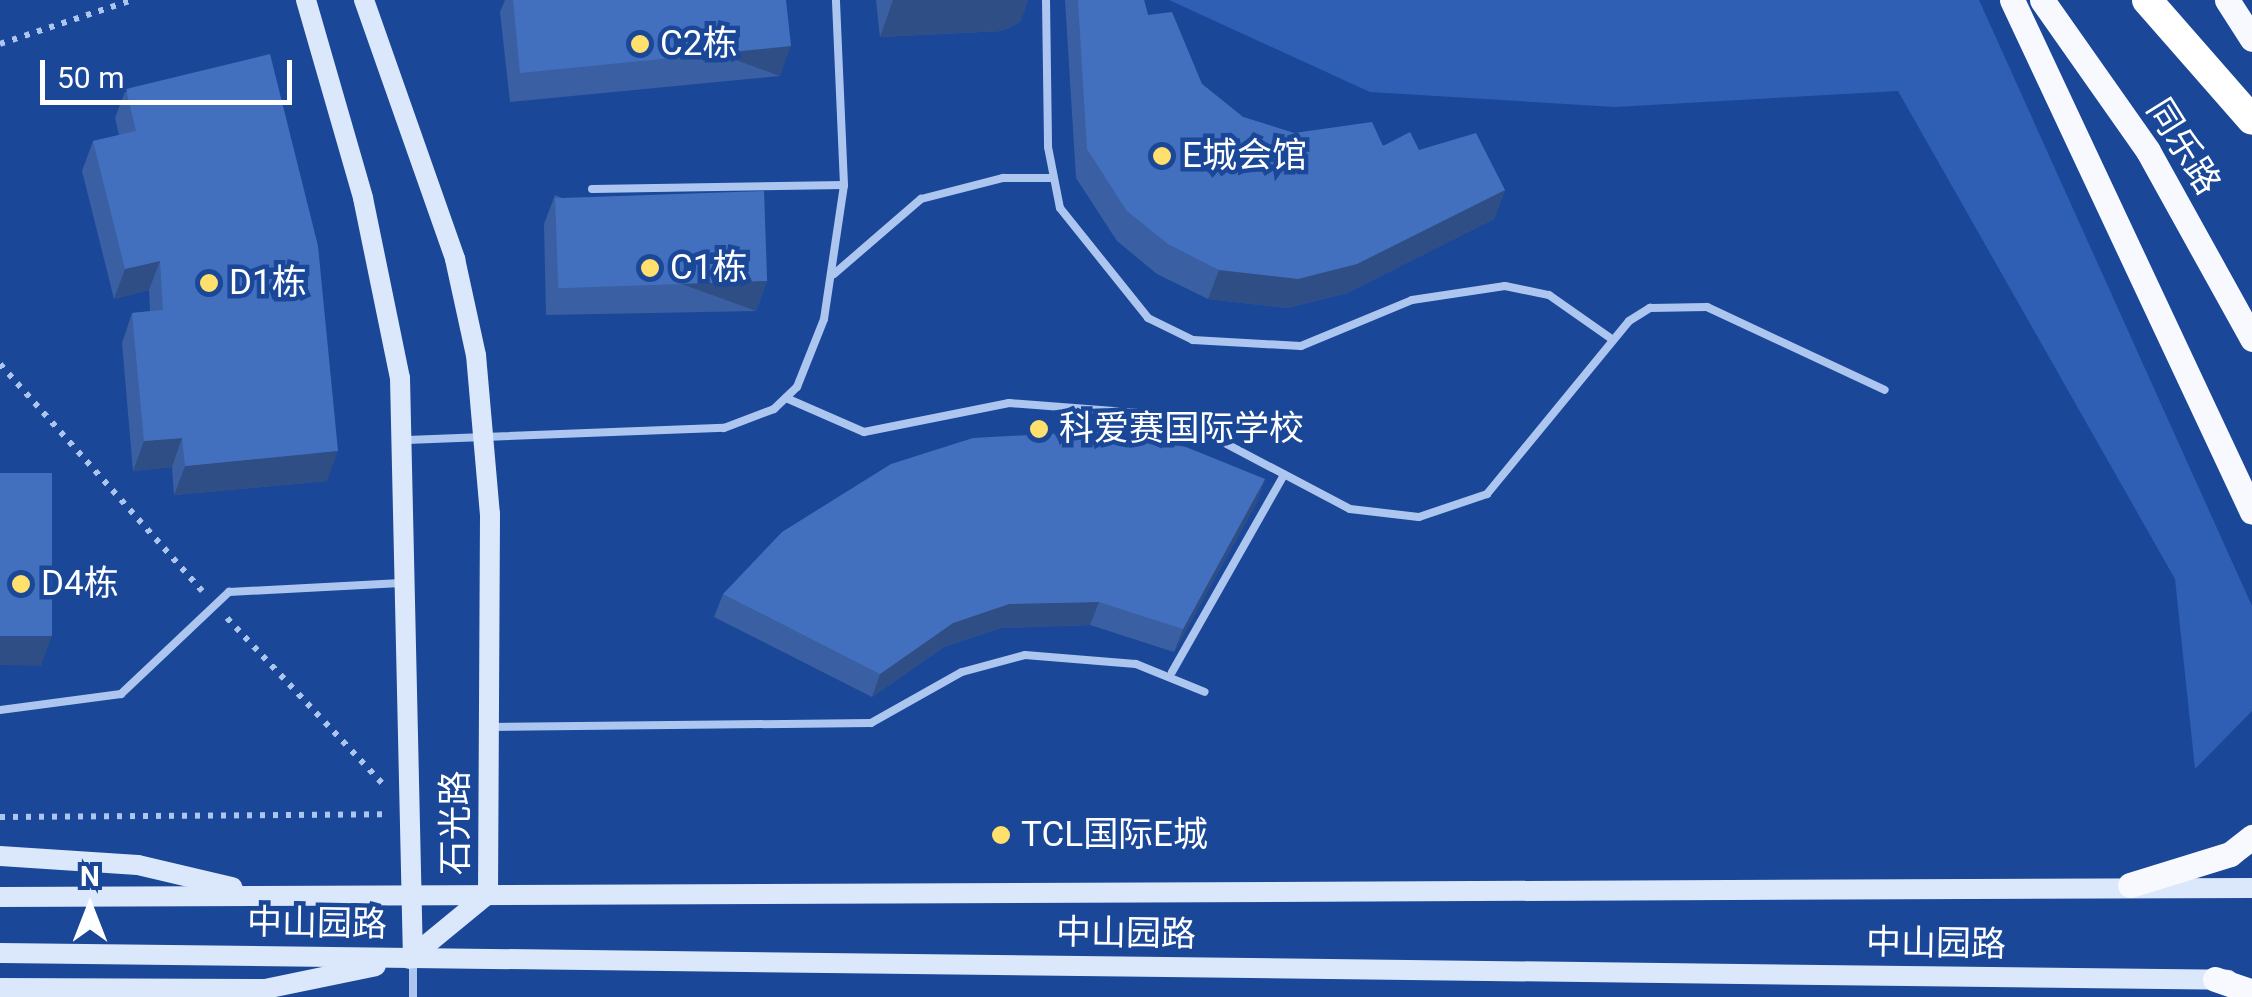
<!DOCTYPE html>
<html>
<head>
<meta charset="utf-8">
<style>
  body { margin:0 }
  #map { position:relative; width:2252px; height:997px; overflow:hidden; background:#1a4797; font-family:Roboto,"Noto Sans SC",sans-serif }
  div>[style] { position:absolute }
  .green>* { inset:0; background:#2e5fb4 }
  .path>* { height:6px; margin-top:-3px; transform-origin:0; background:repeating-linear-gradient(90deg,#adc6f0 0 5px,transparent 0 13px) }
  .lane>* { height:8px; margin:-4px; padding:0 4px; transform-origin:4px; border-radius:4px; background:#adc6f0 }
  .secondary>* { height:20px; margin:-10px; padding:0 10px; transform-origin:10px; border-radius:10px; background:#dbe7fb }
  .primary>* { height:25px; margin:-12.5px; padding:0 12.5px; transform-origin:12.5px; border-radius:12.5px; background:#f7f9ff }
  .highway>* { height:30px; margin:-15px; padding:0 15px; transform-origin:15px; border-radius:15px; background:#fff }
  .wall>* { inset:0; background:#3a60a3 }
  .shaded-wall>* { inset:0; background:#2f4e85; transform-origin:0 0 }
  .building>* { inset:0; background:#4370be; transform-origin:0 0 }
  .dots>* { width:28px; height:28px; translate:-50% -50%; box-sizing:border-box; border:5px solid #1a4797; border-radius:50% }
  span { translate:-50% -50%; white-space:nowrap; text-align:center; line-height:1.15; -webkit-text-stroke:9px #1a4797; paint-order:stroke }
  .poi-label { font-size:35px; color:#fff }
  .left { translate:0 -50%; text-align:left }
  .street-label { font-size:35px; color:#fff }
  .north { position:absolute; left:40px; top:857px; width:100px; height:100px; -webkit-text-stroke:8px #1a4797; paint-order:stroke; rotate:0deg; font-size:28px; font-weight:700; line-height:40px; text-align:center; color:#fff }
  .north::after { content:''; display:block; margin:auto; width:35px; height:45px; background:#fff; clip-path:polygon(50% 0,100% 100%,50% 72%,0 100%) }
  .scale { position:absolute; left:40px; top:60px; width:252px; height:45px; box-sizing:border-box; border:5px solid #fff; border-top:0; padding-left:12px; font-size:30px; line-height:35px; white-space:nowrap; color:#fff; -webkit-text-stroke:8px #1a4797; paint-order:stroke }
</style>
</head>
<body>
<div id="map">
  <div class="green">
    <i style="clip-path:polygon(1169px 0,1979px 0,2252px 606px,2252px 711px,2195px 769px,2175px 579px,1898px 91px,1615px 107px,1370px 92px)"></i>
  </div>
  <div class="path">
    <i style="left:0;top:44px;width:139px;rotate:-18.4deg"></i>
    <i style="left:0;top:364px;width:304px;rotate:48.3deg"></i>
    <i style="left:227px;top:618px;width:228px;rotate:46.8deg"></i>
    <i style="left:0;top:817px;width:385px;rotate:-0.4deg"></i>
  </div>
  <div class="lane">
    <i style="left:1046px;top:0;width:147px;rotate:89.2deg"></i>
    <i style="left:1048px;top:147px;width:62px;rotate:78.9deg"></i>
    <i style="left:1060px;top:208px;width:141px;rotate:51.3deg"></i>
    <i style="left:1148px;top:318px;width:50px;rotate:26.1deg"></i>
    <i style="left:1193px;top:340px;width:108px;rotate:3.2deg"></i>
    <i style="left:1301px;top:346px;width:120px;rotate:-22.5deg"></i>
    <i style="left:1412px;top:300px;width:94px;rotate:-8.6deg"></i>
    <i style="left:1505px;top:286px;width:45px;rotate:11.6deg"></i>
    <i style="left:1549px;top:295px;width:78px;rotate:35.1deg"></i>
    <i style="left:592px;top:189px;width:252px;rotate:-0.9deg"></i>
    <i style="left:834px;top:274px;width:115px;rotate:-40.8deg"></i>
    <i style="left:921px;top:199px;width:85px;rotate:-14.4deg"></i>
    <i style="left:1003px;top:178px;width:48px"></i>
    <i style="left:786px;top:398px;width:85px;rotate:23.6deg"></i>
    <i style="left:864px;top:432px;width:148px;rotate:-11.3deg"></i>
    <i style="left:1009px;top:403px;width:131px;rotate:4.4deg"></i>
    <i style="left:1140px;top:413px;width:65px;rotate:16.2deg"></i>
    <i style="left:1202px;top:431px;width:167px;rotate:27.8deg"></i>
    <i style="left:1350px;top:509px;width:69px;rotate:6.6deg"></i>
    <i style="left:1419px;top:517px;width:72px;rotate:-18.7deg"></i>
    <i style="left:1487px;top:494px;width:224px;rotate:-50.6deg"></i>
    <i style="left:1629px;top:321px;width:25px;rotate:-32deg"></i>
    <i style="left:1650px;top:308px;width:57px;rotate:-1deg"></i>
    <i style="left:1707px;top:307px;width:196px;rotate:25deg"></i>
    <i style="left:407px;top:440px;width:317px;rotate:-2.2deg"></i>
    <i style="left:724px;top:428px;width:53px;rotate:-20.8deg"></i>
    <i style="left:774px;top:409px;width:32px;rotate:-44deg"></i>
    <i style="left:797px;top:387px;width:73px;rotate:-68.3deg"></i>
    <i style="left:824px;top:319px;width:135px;rotate:-81.5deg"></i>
    <i style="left:844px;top:185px;width:185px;rotate:-92.5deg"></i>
    <i style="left:1172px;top:672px;width:227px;rotate:-60.4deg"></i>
    <i style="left:0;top:710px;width:122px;rotate:-7.5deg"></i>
    <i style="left:121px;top:694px;width:149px;rotate:-43.4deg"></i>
    <i style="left:229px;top:592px;width:172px;rotate:-3deg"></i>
    <i style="left:489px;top:727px;width:382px;rotate:-0.6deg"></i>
    <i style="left:871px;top:723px;width:104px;rotate:-29.3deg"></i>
    <i style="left:962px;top:672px;width:65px;rotate:-15.1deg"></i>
    <i style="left:1025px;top:655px;width:111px;rotate:4.6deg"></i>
    <i style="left:1136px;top:664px;width:74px;rotate:22.1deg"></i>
    <i style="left:413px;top:958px;width:39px;rotate:90deg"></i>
  </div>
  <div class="secondary">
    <i style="left:306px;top:0;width:206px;rotate:73.9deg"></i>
    <i style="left:363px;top:198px;width:184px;rotate:78.4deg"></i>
    <i style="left:400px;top:378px;width:580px;rotate:88.72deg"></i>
    <i style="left:364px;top:0;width:275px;rotate:70.6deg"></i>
    <i style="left:455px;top:259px;width:98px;rotate:77.7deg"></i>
    <i style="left:476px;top:355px;width:160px;rotate:85deg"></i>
    <i style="left:490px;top:514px;width:380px;rotate:90.3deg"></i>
    <i style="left:488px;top:894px;width:102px;rotate:140.6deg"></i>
    <i style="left:0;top:856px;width:138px;rotate:3.7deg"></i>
    <i style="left:138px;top:865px;width:97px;rotate:13.2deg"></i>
    <i style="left:0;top:897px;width:2252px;rotate:-0.23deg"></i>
    <i style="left:0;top:953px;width:2228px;rotate:0.69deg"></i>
    <i style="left:0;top:988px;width:265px;rotate:0.2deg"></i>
    <i style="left:265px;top:989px;width:113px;rotate:-11.7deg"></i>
  </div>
  <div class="primary">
    <i style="left:2012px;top:0;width:565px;rotate:64.89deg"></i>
    <i style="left:2042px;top:0;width:184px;rotate:54.9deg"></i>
    <i style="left:2148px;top:151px;width:215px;rotate:61deg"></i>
    <i style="left:2227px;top:0;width:46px;rotate:57.3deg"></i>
    <i style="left:2130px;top:885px;width:105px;rotate:-17.2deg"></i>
    <i style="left:2230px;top:854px;width:28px;rotate:-38deg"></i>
    <i style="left:2215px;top:979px;width:39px;rotate:19deg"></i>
  </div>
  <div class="highway">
    <i style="left:2147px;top:0;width:159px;rotate:48.8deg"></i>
  </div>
  <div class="wall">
    <i style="clip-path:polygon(505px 0,786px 0,780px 76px,510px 102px,500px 12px)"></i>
    <i style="clip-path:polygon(876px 0,1028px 0,1020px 22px,1002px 31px,880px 37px)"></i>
    <i style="clip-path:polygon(1065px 0,1144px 0,1148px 15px,1202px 84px,1243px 117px,1294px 133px,1419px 150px,1505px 190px,1494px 219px,1347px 293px,1287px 308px,1208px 299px,1157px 274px,1117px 241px,1076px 178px)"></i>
    <i style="clip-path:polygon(126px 89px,327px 481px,174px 495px,172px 467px,133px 471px,122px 343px,132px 313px,150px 311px,149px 290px,114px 299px,82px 171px,93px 141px,119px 135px,115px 118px)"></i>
    <i style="clip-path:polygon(555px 195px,767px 281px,756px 311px,546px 315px,544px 224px)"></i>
    <i style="clip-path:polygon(1265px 479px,1257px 502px,1174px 652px,1090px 625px,1001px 628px,944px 647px,872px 697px,714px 617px,723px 594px)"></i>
  </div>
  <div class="shaded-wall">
    <i style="clip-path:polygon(893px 0,1028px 0,1020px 22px,1002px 31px,880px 37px)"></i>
    <i style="left:791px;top:46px;width:32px;height:272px;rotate:110deg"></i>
    <i style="clip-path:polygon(1505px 190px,1494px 219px,1347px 293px,1287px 308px,1208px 299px,1219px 270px)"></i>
    <i style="clip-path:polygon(160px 261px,149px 290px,114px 299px,125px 269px)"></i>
    <i style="left:767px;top:281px;width:32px;height:210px;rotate:110deg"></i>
    <i style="clip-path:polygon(182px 438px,172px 467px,133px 471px,144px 441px)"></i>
    <i style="clip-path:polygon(338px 451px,327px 481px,174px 495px,185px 466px)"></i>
    <i style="clip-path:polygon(1265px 479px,1257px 502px,1174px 652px,1183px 629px)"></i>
    <i style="clip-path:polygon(1099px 602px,1090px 625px,1001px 628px,944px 647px,872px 697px,880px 674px,953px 623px,1009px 604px)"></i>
    <i style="clip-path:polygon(0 636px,52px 636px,41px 666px,0 665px)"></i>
  </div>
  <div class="building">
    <i style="clip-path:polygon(513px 0,786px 0,791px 46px,520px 73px)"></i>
    <i style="clip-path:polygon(1078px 0,1144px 0,1148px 15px,1172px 12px,1202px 84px,1243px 117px,1294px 133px,1372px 122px,1383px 146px,1410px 132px,1419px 150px,1476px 133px,1505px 190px,1357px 264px,1298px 279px,1219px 270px,1168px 244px,1127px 211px,1087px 149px)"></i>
    <i style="clip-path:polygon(270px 54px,318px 246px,338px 451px,185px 466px,182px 438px,144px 441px,132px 313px,163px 310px,160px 261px,125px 269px,93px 141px,136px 131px,126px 89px)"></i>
    <i style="left:764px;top:191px;width:90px;height:209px;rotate:88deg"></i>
    <i style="clip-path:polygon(1101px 431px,1186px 447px,1265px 479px,1183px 629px,1099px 602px,1009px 604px,953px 623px,880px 674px,723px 594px,782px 532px,891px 464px,973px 438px)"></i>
    <i style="left:0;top:473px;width:52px;height:163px"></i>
  </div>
  <div class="dots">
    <i style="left:640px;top:44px;background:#ffe06d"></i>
    <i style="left:1162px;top:156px;background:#ffe06d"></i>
    <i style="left:650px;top:268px;background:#ffe06d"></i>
    <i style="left:209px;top:283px;background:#ffe06d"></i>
    <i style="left:1039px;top:429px;background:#ffe06d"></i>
    <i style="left:21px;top:584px;background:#ffe06d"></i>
    <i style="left:1001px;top:835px;background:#ffe06d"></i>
  </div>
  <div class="poi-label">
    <span class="left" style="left:660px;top:44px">C2栋</span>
    <span class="left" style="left:1182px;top:156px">E城会馆</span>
    <span class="left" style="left:670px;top:268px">C1栋</span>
    <span class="left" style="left:229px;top:283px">D1栋</span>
    <span class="left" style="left:1059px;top:429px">科爱赛国际学校</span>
    <span class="left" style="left:41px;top:584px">D4栋</span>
    <span class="left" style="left:1021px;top:835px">TCL国际E城</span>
  </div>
  <div class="street-label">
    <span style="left:2183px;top:147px;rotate:58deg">同乐路</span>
    <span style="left:456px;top:823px;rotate:-90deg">石光路</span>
    <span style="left:317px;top:924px;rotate:1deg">中山园路</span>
    <span style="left:1126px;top:934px;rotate:1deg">中山园路</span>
    <span style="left:1936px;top:944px;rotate:1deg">中山园路</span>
  </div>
  <div class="north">N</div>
  <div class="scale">50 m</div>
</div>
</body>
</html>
